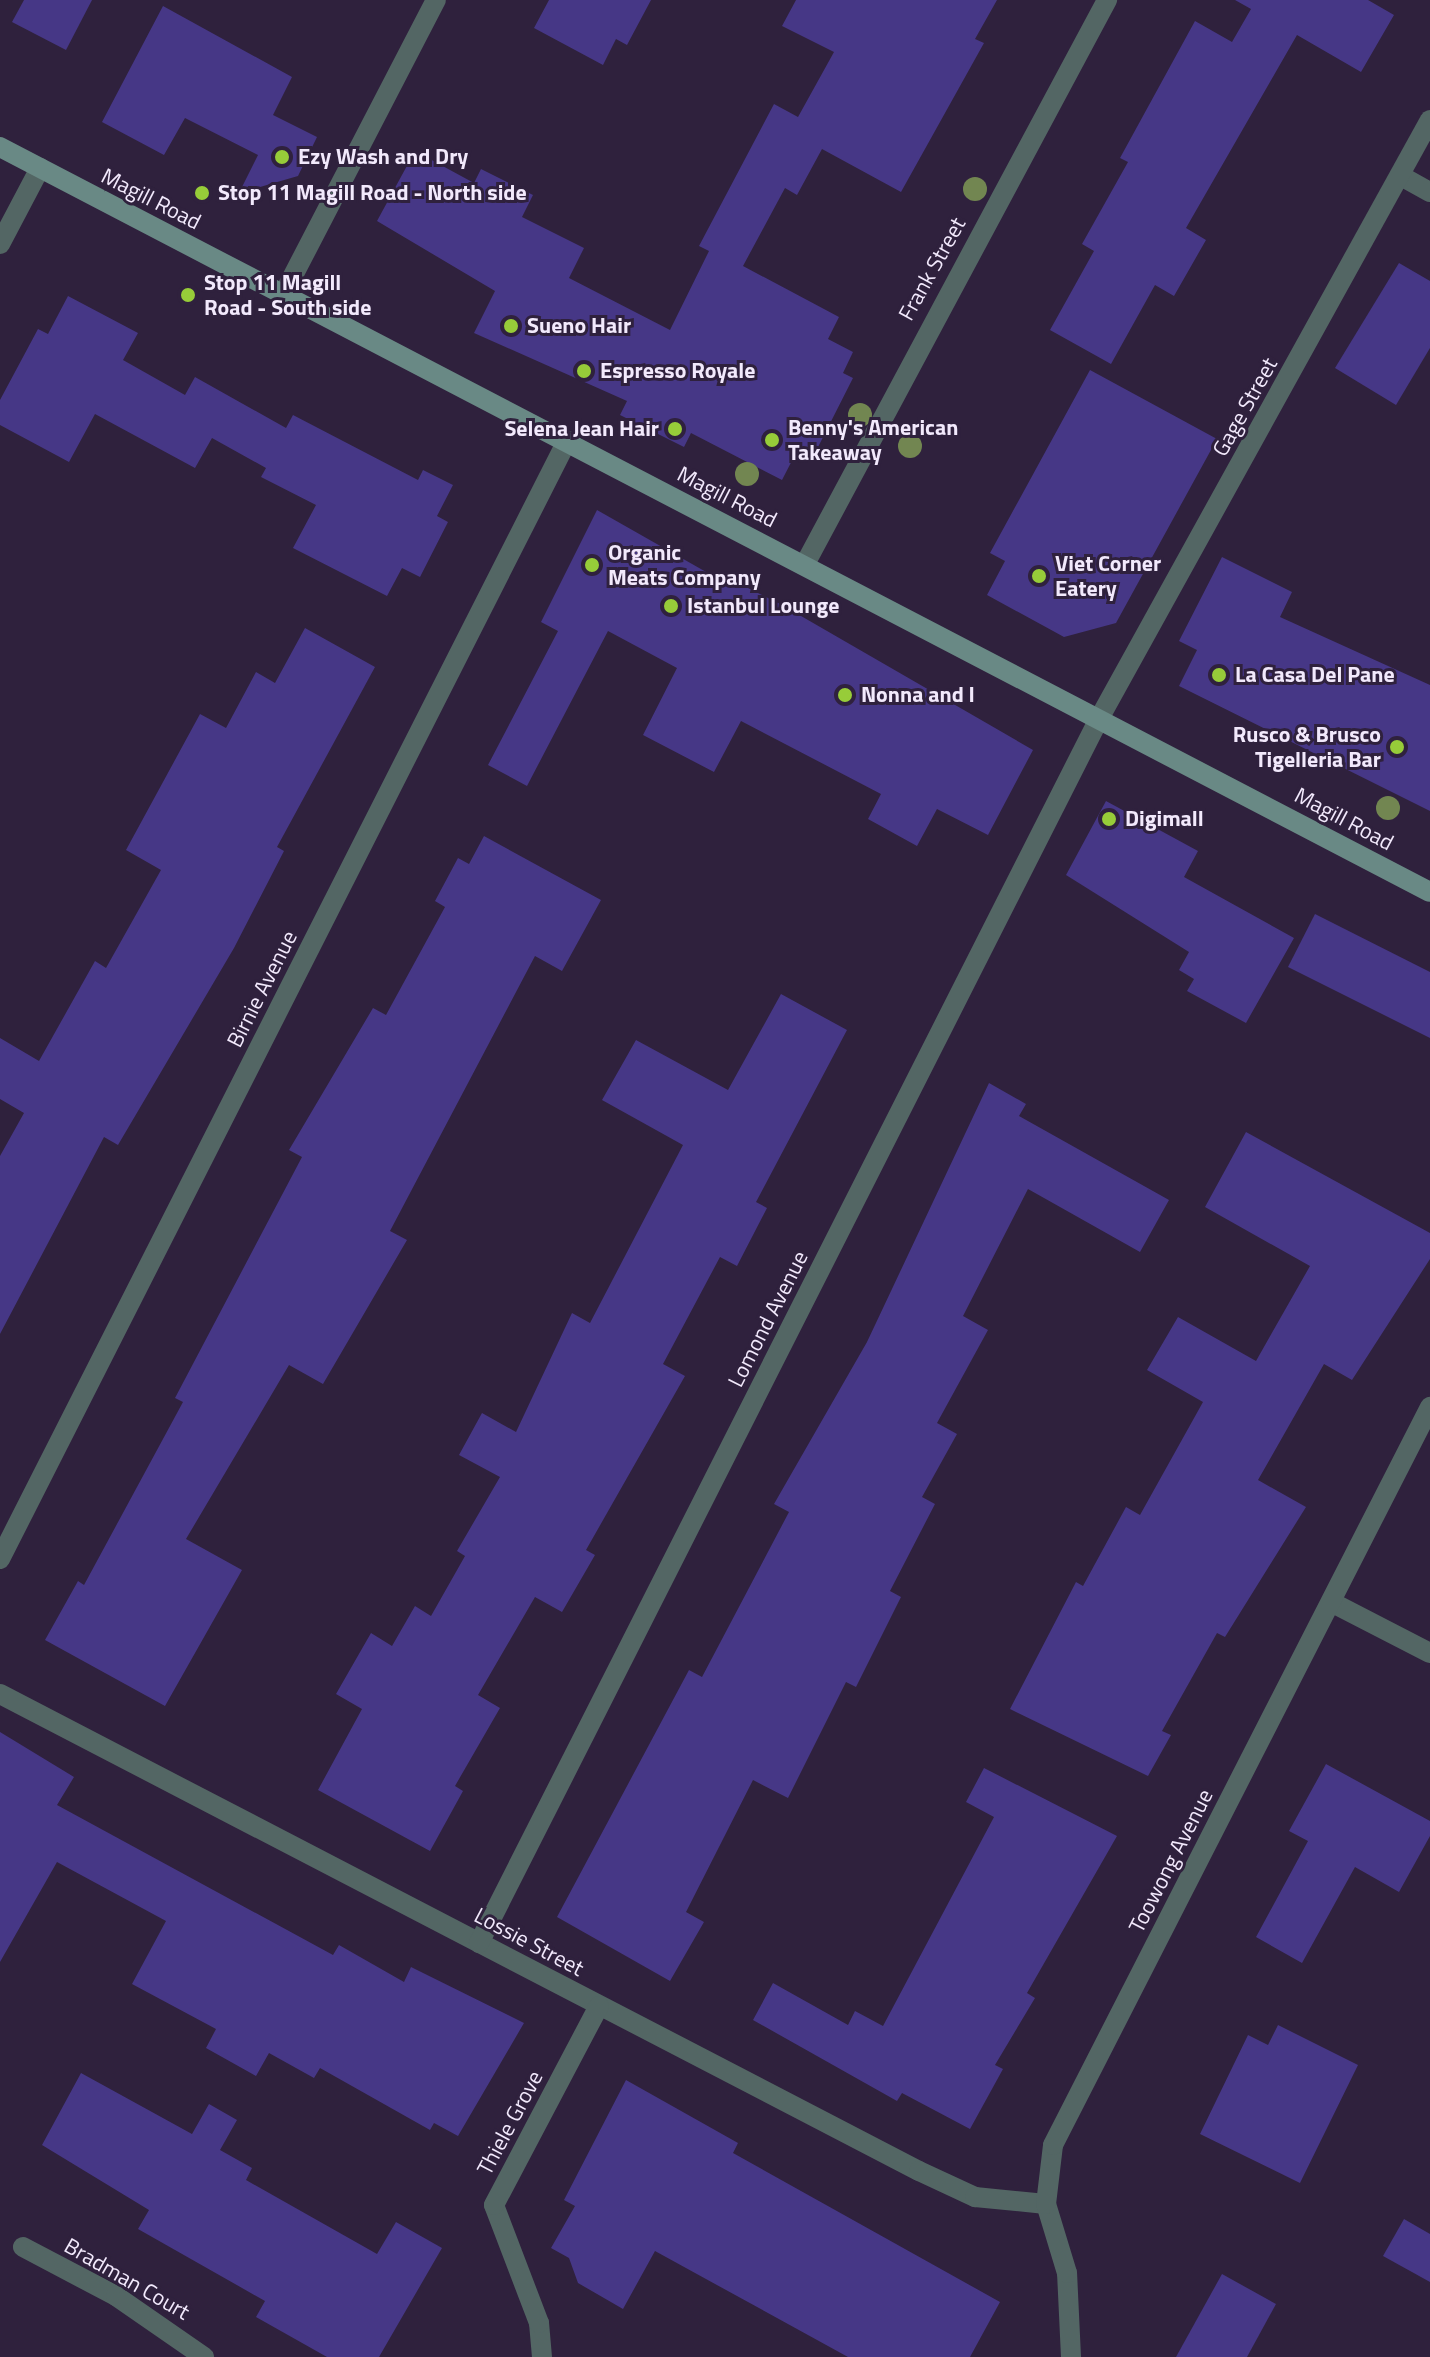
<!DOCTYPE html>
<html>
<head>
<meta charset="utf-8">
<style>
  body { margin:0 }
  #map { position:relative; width:1430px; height:2357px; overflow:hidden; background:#2f213d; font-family:"Titillium Web",sans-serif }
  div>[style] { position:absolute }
  .building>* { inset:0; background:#463786 }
  .street>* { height:20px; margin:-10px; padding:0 10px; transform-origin:10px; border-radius:10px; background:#536664 }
  .secondary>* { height:20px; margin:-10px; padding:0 10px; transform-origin:10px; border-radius:10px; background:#698985 }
  .trees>* { width:24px; height:24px; margin:-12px; border-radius:50%; background:#728651 }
  .dots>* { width:22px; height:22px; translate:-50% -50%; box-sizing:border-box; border:4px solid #2f213d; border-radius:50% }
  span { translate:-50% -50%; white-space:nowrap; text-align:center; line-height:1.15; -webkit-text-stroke:6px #2f213d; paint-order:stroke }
  .poi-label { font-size:22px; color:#f2e9fc; font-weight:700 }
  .left { translate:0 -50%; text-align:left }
  .right { translate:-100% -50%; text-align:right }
  .street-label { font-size:22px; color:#f2e9fc }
</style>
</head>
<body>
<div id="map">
  <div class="building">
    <i style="clip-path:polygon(24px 0,92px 0,66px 50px,12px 22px)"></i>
    <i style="clip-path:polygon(549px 0,651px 0,627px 45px,616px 39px,603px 65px,534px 28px)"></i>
    <i style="clip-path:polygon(796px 0,997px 0,975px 39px,984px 43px,901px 192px,822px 149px,797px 195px,785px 188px,743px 266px,839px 317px,828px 339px,853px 352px,843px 373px,853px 378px,813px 457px,798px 449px,782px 480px,691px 433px,684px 447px,620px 415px,627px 401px,474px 333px,495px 291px,377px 221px,415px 151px,474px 183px,481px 169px,533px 195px,522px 217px,584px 248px,569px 278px,670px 330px,709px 251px,699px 246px,774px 104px,798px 117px,834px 52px,782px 26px)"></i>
    <i style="clip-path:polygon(1235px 0,1368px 0,1394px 15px,1361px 72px,1297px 35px,1186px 228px,1206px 240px,1174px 296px,1155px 285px,1111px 364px,1050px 330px,1094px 251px,1082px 244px,1128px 162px,1120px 158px,1195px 21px,1232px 42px,1251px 9px)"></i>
    <i style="clip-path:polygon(163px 6px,292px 77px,273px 115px,317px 137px,298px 176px,239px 193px,258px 155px,185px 118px,164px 155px,102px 122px)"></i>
    <i style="clip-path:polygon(1399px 263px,1430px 281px,1430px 348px,1396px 405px,1335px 368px)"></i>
    <i style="clip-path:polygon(68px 296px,138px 333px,123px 360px,185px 395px,195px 377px,286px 428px,293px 415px,418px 480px,423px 470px,453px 485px,437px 516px,448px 522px,420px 577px,402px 568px,387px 596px,293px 548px,316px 505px,261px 477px,266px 468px,212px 438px,195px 468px,95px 414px,69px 462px,0 425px,0 400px,38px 329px,48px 334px)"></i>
    <i style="clip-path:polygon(1090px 370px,1217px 439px,1116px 623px,1064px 637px,987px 595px,1005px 561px,990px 553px)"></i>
    <i style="clip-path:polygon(597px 510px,722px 581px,724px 576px,782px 605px,1033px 750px,988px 835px,937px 809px,917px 846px,868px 819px,881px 794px,741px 721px,714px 772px,643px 735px,677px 668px,608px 631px,527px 786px,488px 765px,558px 631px,541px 622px)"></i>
    <i style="clip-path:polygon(1222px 557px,1292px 592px,1280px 617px,1430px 685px,1430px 811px,1179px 686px,1197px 650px,1179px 641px)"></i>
    <i style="clip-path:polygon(305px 628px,375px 667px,277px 847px,284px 851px,234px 948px,118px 1145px,104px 1137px,0 1334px,0 1156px,24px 1113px,0 1099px,0 1038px,39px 1061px,95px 961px,106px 968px,161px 870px,126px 850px,200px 714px,226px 728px,256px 672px,275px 683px)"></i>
    <i style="clip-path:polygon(1106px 801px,1198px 851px,1184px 877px,1294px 938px,1246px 1023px,1187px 991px,1194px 979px,1179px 970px,1189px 952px,1066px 875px)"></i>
    <i style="clip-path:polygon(484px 836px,601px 900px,562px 971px,535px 956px,390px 1231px,407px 1240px,323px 1384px,289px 1365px,186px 1539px,242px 1570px,165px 1706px,45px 1640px,78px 1581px,84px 1585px,183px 1402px,175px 1398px,302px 1157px,289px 1150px,373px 1008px,386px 1015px,445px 907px,435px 901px,458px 858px,469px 864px)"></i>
    <i style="clip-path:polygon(1315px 914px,1430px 972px,1430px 1038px,1288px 967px)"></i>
    <i style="clip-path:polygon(781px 994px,847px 1030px,756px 1202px,767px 1208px,737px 1266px,720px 1257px,663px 1364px,685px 1376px,586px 1550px,595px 1555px,562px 1612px,535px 1597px,478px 1695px,500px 1708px,455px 1786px,463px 1791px,430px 1851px,318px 1790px,362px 1709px,336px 1694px,371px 1633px,392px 1646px,415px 1606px,431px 1616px,465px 1556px,457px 1551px,500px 1477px,459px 1455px,482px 1413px,516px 1432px,572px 1313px,590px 1323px,683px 1145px,602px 1100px,636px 1040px,728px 1090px)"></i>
    <i style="clip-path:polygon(989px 1083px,1026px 1104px,1019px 1116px,1169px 1200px,1140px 1252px,1028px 1189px,963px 1316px,988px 1330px,937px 1423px,957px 1434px,922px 1497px,935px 1504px,890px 1591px,901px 1597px,856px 1687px,846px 1682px,788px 1798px,753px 1780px,686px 1912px,704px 1922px,670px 1981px,557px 1917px,689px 1670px,702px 1677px,789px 1512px,774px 1504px,867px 1342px)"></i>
    <i style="clip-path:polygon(1246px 1132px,1430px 1233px,1430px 1259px,1352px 1380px,1324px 1364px,1258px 1480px,1306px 1507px,1225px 1637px,1217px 1633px,1162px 1731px,1171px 1735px,1148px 1776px,1010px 1709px,1076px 1582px,1083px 1586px,1126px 1507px,1140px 1515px,1203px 1402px,1147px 1370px,1178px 1317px,1256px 1361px,1310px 1266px,1205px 1207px)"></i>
    <i style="clip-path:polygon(0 1732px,74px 1777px,57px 1805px,333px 1955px,339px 1945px,404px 1982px,411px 1967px,524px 2023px,458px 2136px,434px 2123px,430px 2130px,320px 2068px,314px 2078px,269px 2053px,256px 2076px,206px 2048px,216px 2029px,132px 1984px,166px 1921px,57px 1862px,0 1962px)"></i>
    <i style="clip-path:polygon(1326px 1764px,1430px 1821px,1430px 1836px,1399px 1892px,1355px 1867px,1302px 1963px,1256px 1937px,1308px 1841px,1289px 1831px)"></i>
    <i style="clip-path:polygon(984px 1768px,1117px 1836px,1027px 1993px,1035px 1998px,995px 2065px,1003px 2069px,970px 2129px,902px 2093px,897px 2101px,753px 2020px,773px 1983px,848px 2025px,855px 2011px,883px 2026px,994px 1817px,966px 1802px)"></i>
    <i style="clip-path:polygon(1278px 2025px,1358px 2065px,1300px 2183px,1200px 2134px,1248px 2035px,1268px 2045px)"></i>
    <i style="clip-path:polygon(81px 2073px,192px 2134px,209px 2104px,237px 2120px,220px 2150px,252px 2168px,246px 2180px,377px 2254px,396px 2222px,442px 2248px,379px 2357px,327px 2357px,256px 2317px,265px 2301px,138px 2229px,149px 2210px,42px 2145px)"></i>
    <i style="clip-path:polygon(626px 2080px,738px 2143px,733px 2153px,1000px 2302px,970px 2357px,848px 2357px,655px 2251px,623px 2309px,578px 2283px,569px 2258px,551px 2248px,575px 2206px,564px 2200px)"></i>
    <i style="clip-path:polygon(1404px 2219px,1430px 2234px,1430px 2282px,1383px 2256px)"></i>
    <i style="clip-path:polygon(1222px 2274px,1276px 2304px,1247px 2357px,1176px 2357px)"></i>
  </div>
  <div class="street">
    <i style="left:1401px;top:176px;width:33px;rotate:29deg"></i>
    <i style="left:0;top:244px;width:86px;rotate:-62.2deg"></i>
    <i style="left:283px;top:295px;width:332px;rotate:-62.6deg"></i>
    <i style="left:805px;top:564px;width:640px;rotate:-61.83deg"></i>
    <i style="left:0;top:1559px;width:1254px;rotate:-63.11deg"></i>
    <i style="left:1331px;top:1602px;width:111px;rotate:27.3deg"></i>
    <i style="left:0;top:1694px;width:1035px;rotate:27.43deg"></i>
    <i style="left:919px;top:2171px;width:62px;rotate:24.9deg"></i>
    <i style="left:975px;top:2197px;width:71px;rotate:5.6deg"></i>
    <i style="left:479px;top:1943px;width:1374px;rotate:-63.14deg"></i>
    <i style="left:1100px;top:717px;width:682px;rotate:-61.07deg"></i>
    <i style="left:23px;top:2247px;width:105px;rotate:27.8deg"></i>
    <i style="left:116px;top:2296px;width:107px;rotate:34.7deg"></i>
    <i style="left:542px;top:2357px;width:34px;rotate:-95deg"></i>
    <i style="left:539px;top:2323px;width:126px;rotate:-110.9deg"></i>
    <i style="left:494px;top:2205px;width:225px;rotate:-62.2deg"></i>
    <i style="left:1071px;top:2357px;width:84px;rotate:-92.7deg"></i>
    <i style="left:1067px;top:2273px;width:72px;rotate:-106.9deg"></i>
    <i style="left:1046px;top:2204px;width:59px;rotate:-83.2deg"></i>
    <i style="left:1053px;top:2145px;width:829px;rotate:-62.94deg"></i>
  </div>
  <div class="secondary">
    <i style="left:0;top:147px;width:1612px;rotate:27.52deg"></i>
  </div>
  <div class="trees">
    <i style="left:975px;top:189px"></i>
    <i style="left:860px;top:415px"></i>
    <i style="left:910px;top:446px"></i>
    <i style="left:747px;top:474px"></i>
    <i style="left:1388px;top:808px"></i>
  </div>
  <div class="dots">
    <i style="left:282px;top:157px;background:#97cc39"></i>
    <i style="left:202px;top:193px;background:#97cc39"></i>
    <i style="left:188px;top:295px;background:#97cc39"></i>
    <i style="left:511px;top:326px;background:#97cc39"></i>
    <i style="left:584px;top:371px;background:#97cc39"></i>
    <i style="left:675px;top:429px;background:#97cc39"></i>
    <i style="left:772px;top:440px;background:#97cc39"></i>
    <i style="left:592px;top:565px;background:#97cc39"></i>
    <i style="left:1039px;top:576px;background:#97cc39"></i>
    <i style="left:671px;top:606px;background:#97cc39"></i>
    <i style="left:1219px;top:675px;background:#97cc39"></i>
    <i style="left:845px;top:695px;background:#97cc39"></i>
    <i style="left:1397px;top:747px;background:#97cc39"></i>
    <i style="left:1109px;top:819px;background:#97cc39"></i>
  </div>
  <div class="poi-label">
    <span class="left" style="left:298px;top:157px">Ezy Wash and Dry</span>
    <span class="left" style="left:218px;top:193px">Stop 11 Magill Road - North side</span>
    <span class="left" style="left:204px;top:295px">Stop 11 Magill<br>Road - South side</span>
    <span class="left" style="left:527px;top:326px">Sueno Hair</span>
    <span class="left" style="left:600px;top:371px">Espresso Royale</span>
    <span class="left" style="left:788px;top:440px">Benny's American<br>Takeaway</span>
    <span class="right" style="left:659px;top:429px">Selena Jean Hair</span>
    <span class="left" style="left:608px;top:565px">Organic<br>Meats Company</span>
    <span class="left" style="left:1055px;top:576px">Viet Corner<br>Eatery</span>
    <span class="left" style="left:687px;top:606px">Istanbul Lounge</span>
    <span class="left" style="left:1235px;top:675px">La Casa Del Pane</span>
    <span class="left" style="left:861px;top:695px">Nonna and I</span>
    <span class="right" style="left:1381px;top:747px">Rusco &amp; Brusco<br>Tigelleria Bar</span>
    <span class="left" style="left:1125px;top:819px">Digimall</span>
  </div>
  <div class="street-label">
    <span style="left:151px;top:199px;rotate:27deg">Magill Road</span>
    <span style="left:932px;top:269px;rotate:-61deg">Frank Street</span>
    <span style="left:1245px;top:407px;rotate:-61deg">Gage Street</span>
    <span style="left:727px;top:497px;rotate:27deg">Magill Road</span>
    <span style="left:1344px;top:819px;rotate:28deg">Magill Road</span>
    <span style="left:262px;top:989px;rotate:-63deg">Birnie Avenue</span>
    <span style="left:768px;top:1319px;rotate:-63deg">Lomond Avenue</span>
    <span style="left:1171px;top:1861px;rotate:-63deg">Toowong Avenue</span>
    <span style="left:529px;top:1942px;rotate:28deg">Lossie Street</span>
    <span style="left:510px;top:2123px;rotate:-62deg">Thiele Grove</span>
    <span style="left:127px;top:2279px;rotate:30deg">Bradman Court</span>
  </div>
</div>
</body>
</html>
